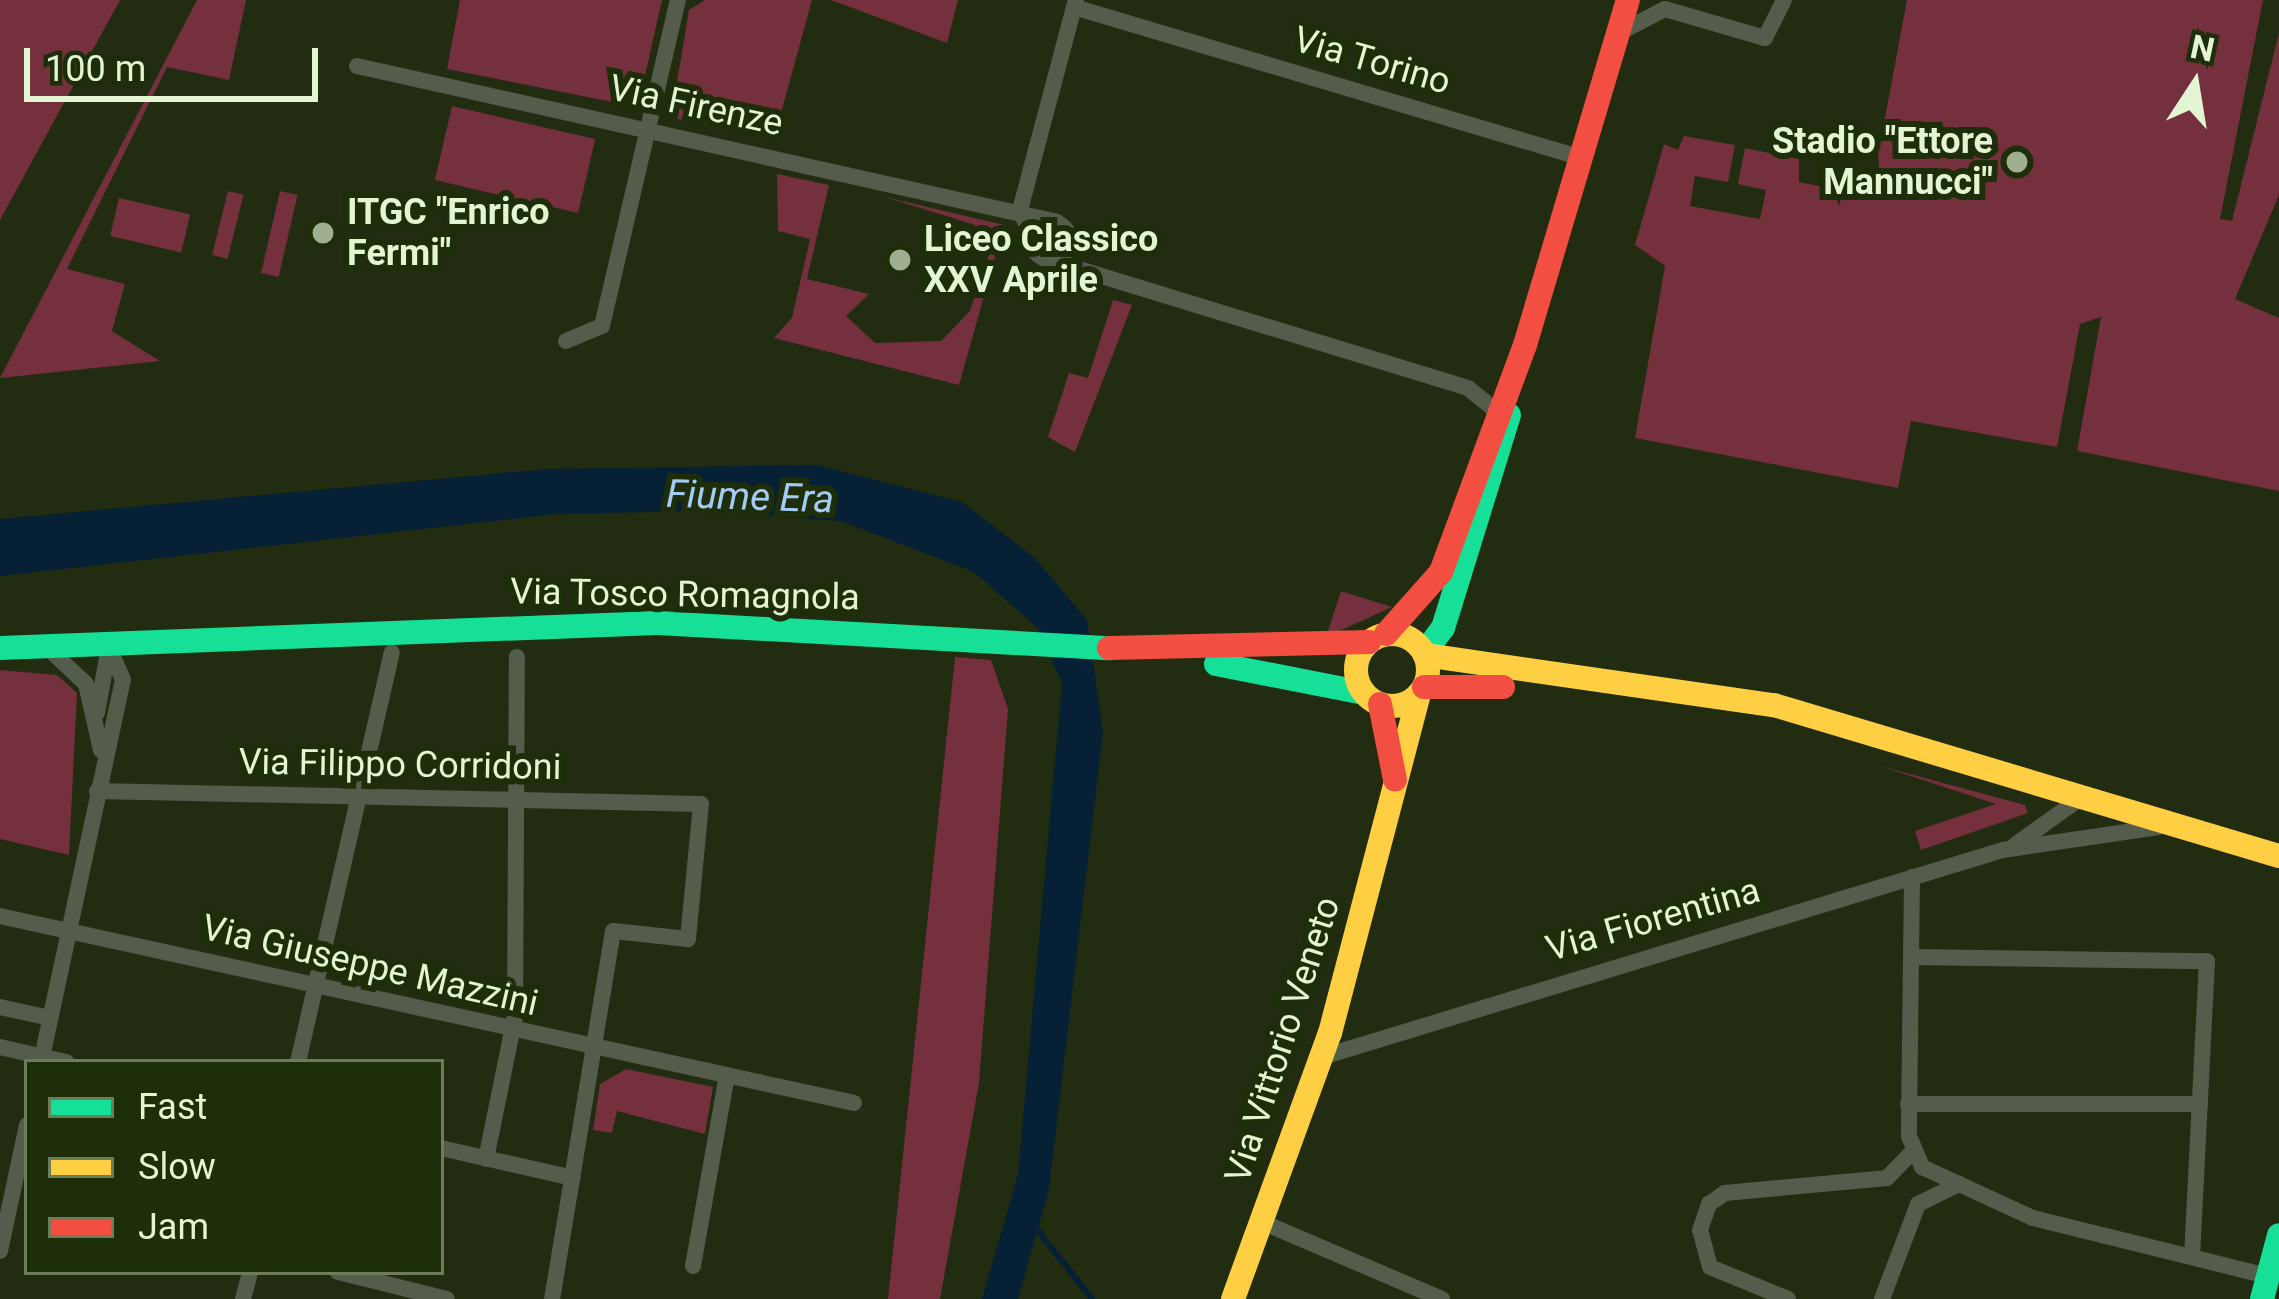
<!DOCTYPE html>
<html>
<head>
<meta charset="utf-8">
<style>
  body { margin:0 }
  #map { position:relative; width:2279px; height:1299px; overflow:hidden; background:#212c10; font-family:Roboto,sans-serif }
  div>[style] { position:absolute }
  .green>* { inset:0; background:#74303c; transform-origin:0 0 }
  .water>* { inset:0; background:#062035 }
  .stream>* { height:6px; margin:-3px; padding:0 3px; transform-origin:3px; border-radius:3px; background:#062035 }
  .street>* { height:16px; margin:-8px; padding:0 8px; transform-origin:8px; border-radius:8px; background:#545c4c }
  .street>.ring { margin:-8px; padding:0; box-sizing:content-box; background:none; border:16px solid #545c4c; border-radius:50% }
  .fast>* { height:24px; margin:-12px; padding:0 12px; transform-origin:12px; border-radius:12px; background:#16e098 }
  .slow>* { height:24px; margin:-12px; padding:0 12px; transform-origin:12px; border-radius:12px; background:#ffcf43 }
  .slow>.ring { margin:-12px; padding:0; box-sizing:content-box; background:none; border:24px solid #ffcf43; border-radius:50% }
  .jam>* { height:24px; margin:-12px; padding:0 12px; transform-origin:12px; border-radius:12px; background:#f24e42 }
  .dots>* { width:33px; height:33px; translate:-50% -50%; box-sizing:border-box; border:6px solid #1e2d0a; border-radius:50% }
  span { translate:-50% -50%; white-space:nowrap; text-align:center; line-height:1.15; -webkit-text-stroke:12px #1e2d0a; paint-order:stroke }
  .street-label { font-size:36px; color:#e4f5d3 }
  .poi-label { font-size:36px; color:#e4f5d3; font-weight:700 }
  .right { translate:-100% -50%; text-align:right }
  .left { translate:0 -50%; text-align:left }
  .water-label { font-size:39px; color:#a3cbf3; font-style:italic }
  .legend { position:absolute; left:24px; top:1059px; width:420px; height:216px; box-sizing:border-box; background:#1e2d0a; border:3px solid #6d7d5a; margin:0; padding:15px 21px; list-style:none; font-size:36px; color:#e4f5d3 }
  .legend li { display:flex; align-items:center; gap:24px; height:60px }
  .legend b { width:60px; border:3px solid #6d7d5a }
  .north { position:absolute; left:2135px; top:24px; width:120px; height:120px; -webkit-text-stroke:9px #1e2d0a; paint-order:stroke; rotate:12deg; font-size:33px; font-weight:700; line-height:48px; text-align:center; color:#e4f5d3 }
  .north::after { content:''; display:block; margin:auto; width:42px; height:54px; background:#e4f5d3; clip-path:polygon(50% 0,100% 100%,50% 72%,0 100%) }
  .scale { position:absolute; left:24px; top:48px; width:294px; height:54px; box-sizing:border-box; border:6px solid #e4f5d3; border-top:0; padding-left:15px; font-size:36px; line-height:42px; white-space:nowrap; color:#e4f5d3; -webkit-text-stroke:9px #1e2d0a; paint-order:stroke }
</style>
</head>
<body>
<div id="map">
  <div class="green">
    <i style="clip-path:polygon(0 0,120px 0,0 220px)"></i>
    <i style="clip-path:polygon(197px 0,246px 0,229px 80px,167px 67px,67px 269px,125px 284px,112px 331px,160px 361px,0 378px)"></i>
    <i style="clip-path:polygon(460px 0,662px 0,638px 107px,447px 69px)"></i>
    <i style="clip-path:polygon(705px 0,812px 0,775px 135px,671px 118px,689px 10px)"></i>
    <i style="clip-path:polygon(831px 0,958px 0,947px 43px)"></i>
    <i style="clip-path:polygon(1907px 0,2263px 0,2220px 219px,2232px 221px,2279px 33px,2279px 195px,2235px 299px,2279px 318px,2279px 491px,2077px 451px,2101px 317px,2080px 324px,2057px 447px,1911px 421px,1898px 488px,1635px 438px,1665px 266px,1635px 245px,1664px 144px,1678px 150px,1684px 136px,1735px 145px,1728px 182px,1695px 176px,1690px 206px,1760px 219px,1766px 190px,1738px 184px,1745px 148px,1799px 159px,1799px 182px,1882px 199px,1878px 155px)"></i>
    <i style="left:452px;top:106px;width:147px;height:76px;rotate:13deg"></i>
    <i style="clip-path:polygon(777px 174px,829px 185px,807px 279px,869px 294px,846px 316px,875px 343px,941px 341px,970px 311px,989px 255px,975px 225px,885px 197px,1004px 225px,959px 385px,774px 338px,792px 318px,810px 239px,778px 231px)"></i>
    <i style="left:228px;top:191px;width:16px;height:66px;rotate:14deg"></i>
    <i style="left:280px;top:191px;width:18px;height:84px;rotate:13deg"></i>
    <i style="left:119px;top:198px;width:73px;height:39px;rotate:13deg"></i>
    <i style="clip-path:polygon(1113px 300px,1132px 305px,1075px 452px,1048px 437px,1069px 373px,1088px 378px)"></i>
    <i style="clip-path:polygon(1341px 591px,1392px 607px,1326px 637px)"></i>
    <i style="clip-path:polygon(955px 657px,991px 660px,1008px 709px,979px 1083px,940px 1299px,888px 1299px)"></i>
    <i style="clip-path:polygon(0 670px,57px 675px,77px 693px,69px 855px,0 839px)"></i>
    <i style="clip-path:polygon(1880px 766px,2025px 805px,2028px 813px,1921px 850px,1915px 831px,1996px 804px)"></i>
    <i style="clip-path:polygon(626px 1069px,713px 1087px,705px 1134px,617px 1111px,612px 1133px,593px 1130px,600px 1084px)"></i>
  </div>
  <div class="water">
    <i style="clip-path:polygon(817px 465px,962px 502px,1035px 558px,1087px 620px,1103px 732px,1049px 1189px,1018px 1299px,982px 1299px,1018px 1174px,1062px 683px,1037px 627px,974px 572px,841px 521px,701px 511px,557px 514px,0 576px,0 519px,547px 469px)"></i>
  </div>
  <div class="stream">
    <i style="left:1036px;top:1228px;width:90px;rotate:51.7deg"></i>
  </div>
  <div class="street">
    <i style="left:1074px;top:7px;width:530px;rotate:16.55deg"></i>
    <i style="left:1619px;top:33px;width:52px;rotate:-27.6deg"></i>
    <i style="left:1665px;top:9px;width:104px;rotate:16.2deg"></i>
    <i style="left:1765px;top:38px;width:42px;rotate:-63.4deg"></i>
    <i style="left:357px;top:66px;width:717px;rotate:12.56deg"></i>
    <i class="ring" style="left:1032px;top:222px;width:22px;height:22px"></i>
    <i style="left:1032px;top:238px;width:30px;rotate:-113deg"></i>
    <i style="left:1020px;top:210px;width:217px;rotate:-75.1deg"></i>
    <i style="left:1046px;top:259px;width:441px;rotate:17deg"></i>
    <i style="left:1468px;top:388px;width:35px;rotate:39deg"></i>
    <i style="left:566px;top:341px;width:39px;rotate:-23deg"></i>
    <i style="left:602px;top:326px;width:335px;rotate:-76.9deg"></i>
    <i style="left:51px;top:651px;width:48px;rotate:43.3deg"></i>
    <i style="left:86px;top:684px;width:68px;rotate:77.2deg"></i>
    <i style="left:97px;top:791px;width:604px;rotate:1.23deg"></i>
    <i style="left:701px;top:804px;width:136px;rotate:95.5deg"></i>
    <i style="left:688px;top:939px;width:75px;rotate:-173.9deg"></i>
    <i style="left:613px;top:931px;width:373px;rotate:99.4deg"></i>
    <i style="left:2015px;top:845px;width:79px;rotate:-35.7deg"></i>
    <i style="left:1912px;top:877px;width:259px;rotate:90.7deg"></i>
    <i style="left:1909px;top:1136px;width:34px;rotate:67deg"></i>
    <i style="left:1922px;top:1167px;width:122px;rotate:24.7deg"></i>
    <i style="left:2033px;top:1218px;width:242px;rotate:13.9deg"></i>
    <i style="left:0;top:916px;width:874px;rotate:12.35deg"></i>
    <i style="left:1911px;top:957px;width:296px;rotate:0.8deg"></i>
    <i style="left:2207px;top:961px;width:294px;rotate:92.9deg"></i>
    <i style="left:0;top:1007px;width:51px;rotate:12.4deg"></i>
    <i style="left:0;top:1047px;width:68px;rotate:12.8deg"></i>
    <i style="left:1322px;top:1057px;width:712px;rotate:-16.91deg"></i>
    <i style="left:2003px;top:850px;width:157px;rotate:-8.4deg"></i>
    <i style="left:41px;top:1062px;width:391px;rotate:-77.9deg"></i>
    <i style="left:123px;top:680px;width:36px;rotate:-113deg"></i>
    <i style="left:109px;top:647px;width:67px;rotate:100.3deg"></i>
    <i style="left:298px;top:1062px;width:420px;rotate:-77.1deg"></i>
    <i style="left:1908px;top:1104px;width:292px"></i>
    <i style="left:441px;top:1148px;width:135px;rotate:12.8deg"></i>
    <i style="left:486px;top:1159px;width:146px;rotate:-78.5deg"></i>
    <i style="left:515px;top:1016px;width:359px;rotate:-89.7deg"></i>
    <i style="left:1262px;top:1222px;width:196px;rotate:23.2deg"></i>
    <i style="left:0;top:1251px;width:129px;rotate:-77.9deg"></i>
    <i style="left:693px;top:1266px;width:194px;rotate:-79.9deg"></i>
    <i style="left:338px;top:1272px;width:112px;rotate:13.9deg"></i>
    <i style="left:243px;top:1299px;width:28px;rotate:-75deg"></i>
    <i style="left:1788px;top:1299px;width:84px;rotate:-157.7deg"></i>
    <i style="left:1710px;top:1267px;width:38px;rotate:-105deg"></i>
    <i style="left:1700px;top:1230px;width:28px;rotate:-71deg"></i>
    <i style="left:1709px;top:1204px;width:19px;rotate:-35deg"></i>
    <i style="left:1725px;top:1193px;width:163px;rotate:-5.3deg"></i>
    <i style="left:1887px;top:1178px;width:36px;rotate:-46deg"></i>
    <i style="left:1882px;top:1299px;width:102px;rotate:-69.2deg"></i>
    <i style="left:1918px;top:1204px;width:46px;rotate:-26deg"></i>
  </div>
  <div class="fast">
    <i style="left:0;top:648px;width:658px;rotate:-2.18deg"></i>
    <i style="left:658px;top:623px;width:452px;rotate:3.2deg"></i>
    <i style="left:1424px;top:653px;width:31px;rotate:-53deg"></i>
    <i style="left:1443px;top:628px;width:223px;rotate:-72.8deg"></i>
    <i style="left:1216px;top:664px;width:151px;rotate:11.1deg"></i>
    <i style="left:2262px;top:1299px;width:66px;rotate:-75.1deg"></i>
  </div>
  <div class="slow">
    <i class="ring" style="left:1356px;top:634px;width:48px;height:48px"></i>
    <i style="left:1425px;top:655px;width:353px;rotate:8.2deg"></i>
    <i style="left:1774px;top:705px;width:527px;rotate:16.65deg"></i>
    <i style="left:1233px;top:1299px;width:283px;rotate:-70deg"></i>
    <i style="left:1330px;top:1033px;width:351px;rotate:-75.3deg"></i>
  </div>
  <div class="jam">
    <i style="left:1386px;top:634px;width:83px;rotate:-48.4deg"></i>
    <i style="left:1441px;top:572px;width:242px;rotate:-69.7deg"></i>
    <i style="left:1525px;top:345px;width:360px;rotate:-73.4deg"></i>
    <i style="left:1109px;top:648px;width:260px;rotate:-1.3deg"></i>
    <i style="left:1424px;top:687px;width:79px"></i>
    <i style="left:1380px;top:704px;width:77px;rotate:78.8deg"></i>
  </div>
  <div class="dots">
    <i style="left:2017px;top:162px;background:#a0af8f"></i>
    <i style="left:323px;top:233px;background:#a0af8f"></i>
    <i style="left:900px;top:260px;background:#a0af8f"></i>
  </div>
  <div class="street-label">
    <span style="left:1372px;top:61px;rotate:16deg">Via Torino</span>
    <span style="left:696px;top:106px;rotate:12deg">Via Firenze</span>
    <span style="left:685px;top:595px;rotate:1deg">Via Tosco Romagnola</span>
    <span style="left:400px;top:765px;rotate:1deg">Via Filippo Corridoni</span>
    <span style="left:1653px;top:920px;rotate:-16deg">Via Fiorentina</span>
    <span style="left:370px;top:966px;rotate:13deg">Via Giuseppe Mazzini</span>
    <span style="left:1283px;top:1040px;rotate:-72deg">Via Vittorio Veneto</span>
  </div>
  <div class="poi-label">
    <span class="right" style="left:1993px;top:162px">Stadio "Ettore<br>Mannucci"</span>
    <span class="left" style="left:347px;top:233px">ITGC "Enrico<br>Fermi"</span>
    <span class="left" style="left:924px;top:260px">Liceo Classico<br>XXV Aprile</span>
  </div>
  <div class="water-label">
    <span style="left:750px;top:497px;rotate:2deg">Fiume Era</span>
  </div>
  <ul class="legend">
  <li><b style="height:15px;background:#16e098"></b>Fast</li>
  <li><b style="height:15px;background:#ffcf43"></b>Slow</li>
  <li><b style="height:15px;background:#f24e42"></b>Jam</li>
  </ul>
  <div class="north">N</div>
  <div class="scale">100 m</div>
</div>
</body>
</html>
